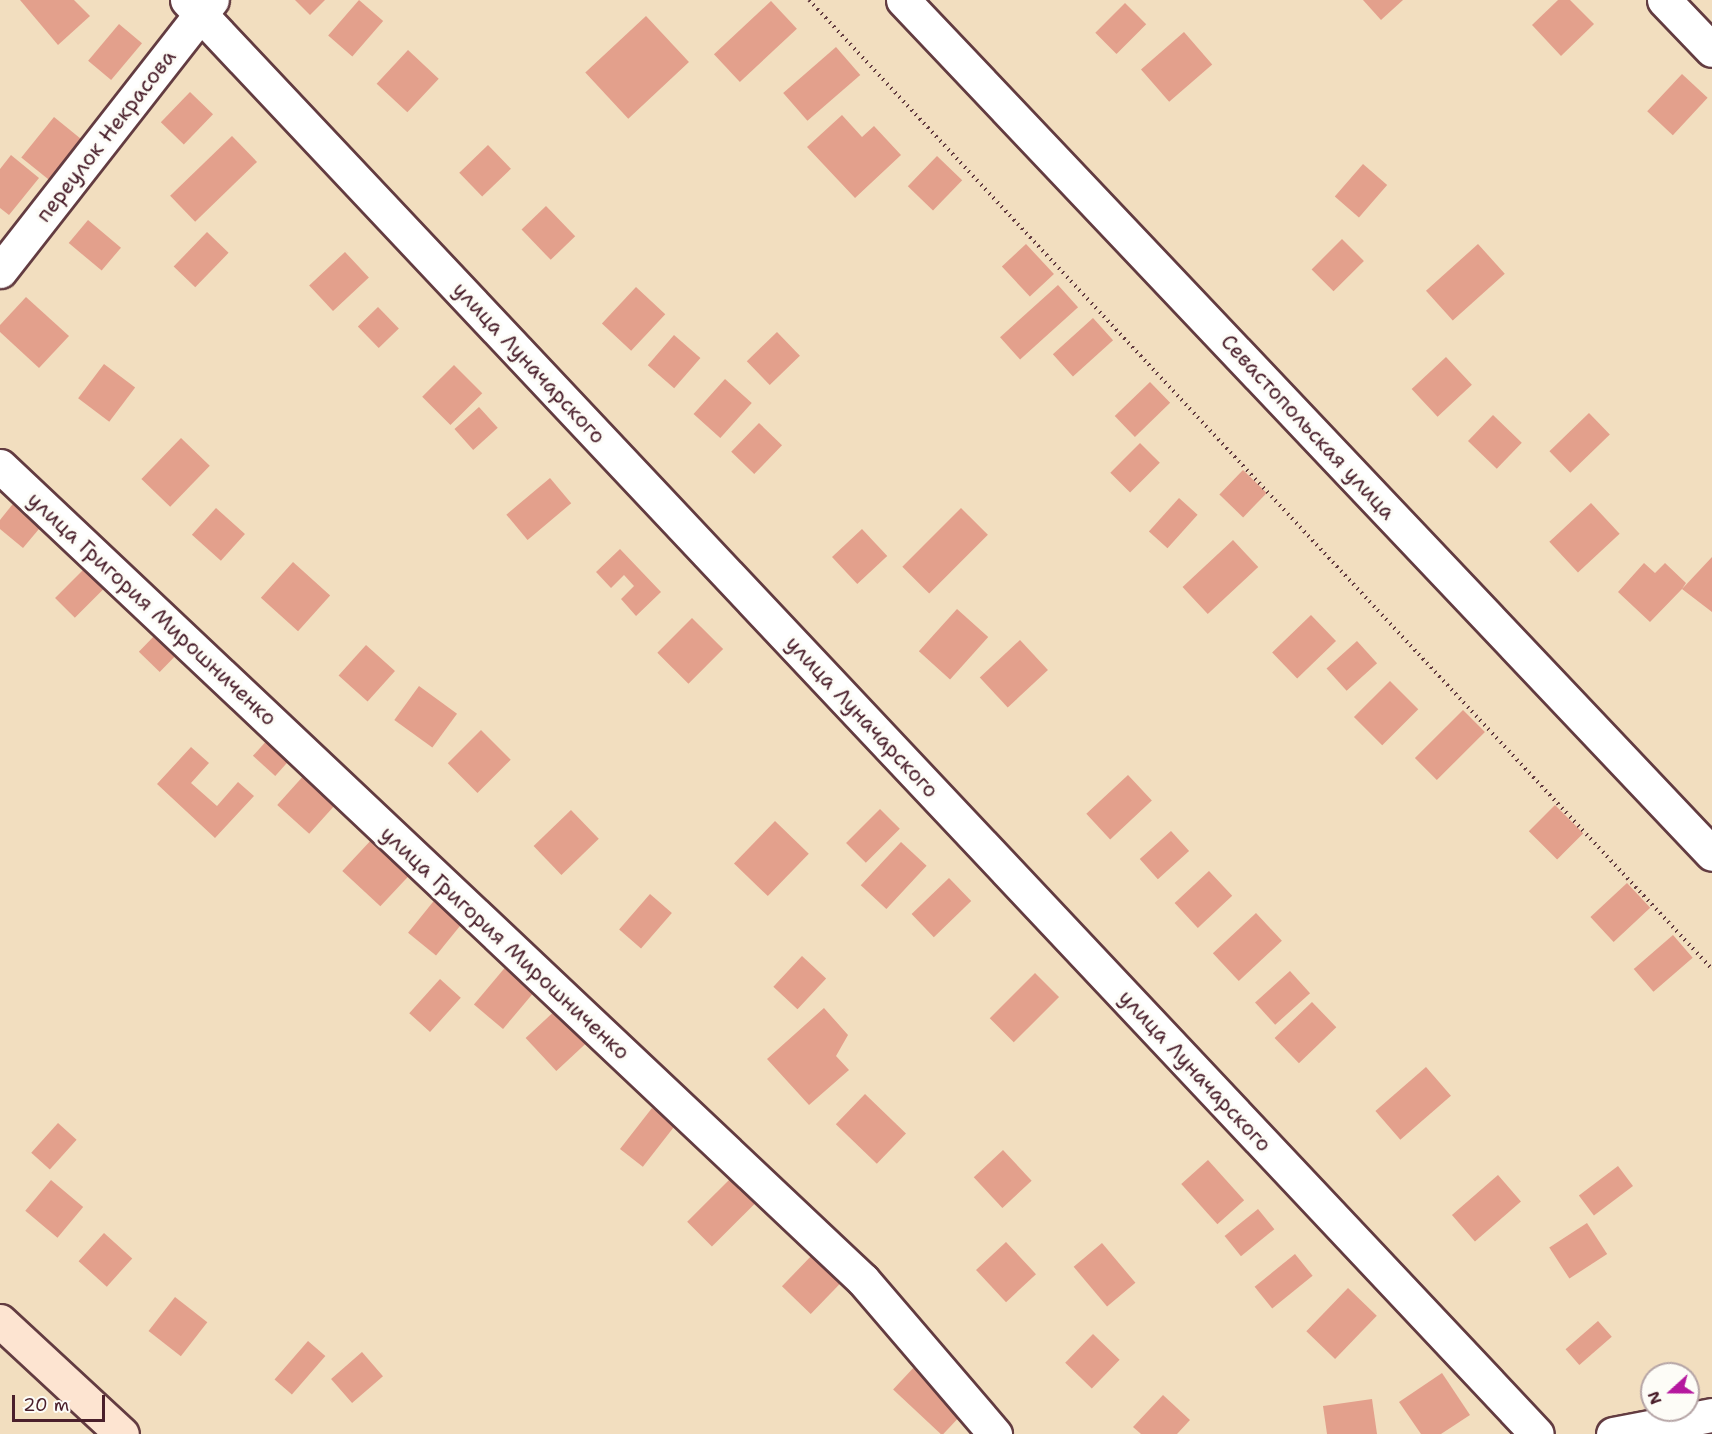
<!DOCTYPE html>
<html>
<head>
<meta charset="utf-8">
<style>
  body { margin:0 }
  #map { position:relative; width:1712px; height:1434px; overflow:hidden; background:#f2debf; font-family:"Shantell Sans",sans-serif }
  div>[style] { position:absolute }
  .building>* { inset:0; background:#e3a08c; transform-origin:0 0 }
  .path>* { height:4px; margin-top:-2px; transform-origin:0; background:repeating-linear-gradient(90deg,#633c41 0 1.5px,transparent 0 6px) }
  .roads { filter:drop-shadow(2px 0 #633c41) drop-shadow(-2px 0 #633c41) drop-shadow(0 2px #633c41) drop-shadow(0 -2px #633c41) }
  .street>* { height:33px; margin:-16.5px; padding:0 16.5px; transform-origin:16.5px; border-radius:16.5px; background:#fff }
  .secondary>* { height:33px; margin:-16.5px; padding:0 16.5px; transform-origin:16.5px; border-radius:16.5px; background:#fde4d1 }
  span { translate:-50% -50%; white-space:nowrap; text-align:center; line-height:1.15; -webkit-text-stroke:6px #fdfcf7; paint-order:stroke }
  .street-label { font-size:21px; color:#4a1f2b }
  .north { position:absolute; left:1640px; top:1362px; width:60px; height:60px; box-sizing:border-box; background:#fdfcf7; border:2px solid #b5a4a5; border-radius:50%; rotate:249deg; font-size:16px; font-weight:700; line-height:24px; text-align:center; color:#4a1f2b }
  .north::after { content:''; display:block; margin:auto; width:21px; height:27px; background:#b5179e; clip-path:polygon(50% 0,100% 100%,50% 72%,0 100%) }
  .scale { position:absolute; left:12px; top:1395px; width:93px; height:27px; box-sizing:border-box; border:3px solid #4a1f2b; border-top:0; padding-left:8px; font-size:18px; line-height:21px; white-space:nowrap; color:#4a1f2b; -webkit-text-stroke:4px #fdfcf7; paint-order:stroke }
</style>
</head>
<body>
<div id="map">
  <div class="building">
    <i style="clip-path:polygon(20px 0,74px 0,90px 16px,58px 45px)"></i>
    <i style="clip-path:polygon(295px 0,325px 0,310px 15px)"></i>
    <i style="left:359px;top:0;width:32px;height:47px;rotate:41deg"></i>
    <i style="clip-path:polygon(1363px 0,1403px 0,1381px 20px)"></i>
    <i style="clip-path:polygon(1558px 0,1570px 0,1594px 24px,1561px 56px,1532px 25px)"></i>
    <i style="left:771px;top:1px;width:38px;height:78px;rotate:47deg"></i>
    <i style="left:1125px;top:3px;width:30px;height:42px;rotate:45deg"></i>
    <i style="left:646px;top:16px;width:63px;height:83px;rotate:47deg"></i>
    <i style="left:119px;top:24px;width:30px;height:48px;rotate:40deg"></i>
    <i style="left:1184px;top:32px;width:43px;height:57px;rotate:49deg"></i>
    <i style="left:836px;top:47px;width:37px;height:70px;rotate:49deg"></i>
    <i style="left:408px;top:50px;width:42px;height:46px;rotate:43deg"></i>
    <i style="left:1682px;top:74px;width:35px;height:51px;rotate:43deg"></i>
    <i style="left:190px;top:92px;width:32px;height:42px;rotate:44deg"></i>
    <i style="clip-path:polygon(842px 115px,862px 137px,874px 126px,901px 155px,855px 198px,807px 147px)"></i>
    <i style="left:54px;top:117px;width:36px;height:52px;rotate:39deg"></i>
    <i style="left:232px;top:136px;width:36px;height:86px;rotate:46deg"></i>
    <i style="left:488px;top:145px;width:33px;height:40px;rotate:46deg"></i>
    <i style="clip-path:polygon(11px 155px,39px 178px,9px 215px,0 208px,0 169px)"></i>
    <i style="left:937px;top:156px;width:35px;height:42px;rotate:44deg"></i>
    <i style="left:1363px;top:164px;width:32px;height:43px;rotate:41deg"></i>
    <i style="left:546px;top:206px;width:42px;height:34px;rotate:46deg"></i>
    <i style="left:88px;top:220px;width:43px;height:30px;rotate:40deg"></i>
    <i style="left:207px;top:232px;width:30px;height:48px;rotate:44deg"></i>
    <i style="left:1342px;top:239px;width:31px;height:43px;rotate:45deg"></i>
    <i style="left:1026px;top:244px;width:41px;height:33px;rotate:47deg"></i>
    <i style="left:1478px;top:244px;width:40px;height:70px;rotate:48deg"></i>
    <i style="left:345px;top:252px;width:35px;height:49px;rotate:47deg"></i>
    <i style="left:1058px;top:285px;width:30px;height:78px;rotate:48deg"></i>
    <i style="left:636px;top:287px;width:40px;height:50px;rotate:43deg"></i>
    <i style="clip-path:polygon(26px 297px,69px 336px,39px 368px,0 332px,0 325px)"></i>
    <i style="left:378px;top:307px;width:30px;height:28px;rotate:46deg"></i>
    <i style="left:1093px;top:318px;width:30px;height:54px;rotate:48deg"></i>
    <i style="left:777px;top:332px;width:33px;height:42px;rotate:46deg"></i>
    <i style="left:674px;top:335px;width:35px;height:40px;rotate:41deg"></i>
    <i style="left:1446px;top:357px;width:38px;height:47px;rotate:47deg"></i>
    <i style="left:104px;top:364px;width:39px;height:43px;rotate:37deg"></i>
    <i style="left:454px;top:365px;width:40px;height:45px;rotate:45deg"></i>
    <i style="left:725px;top:379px;width:36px;height:47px;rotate:42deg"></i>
    <i style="left:1150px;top:382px;width:29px;height:49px;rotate:46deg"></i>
    <i style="left:479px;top:407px;width:28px;height:33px;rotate:48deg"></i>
    <i style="left:1589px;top:413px;width:30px;height:55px;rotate:46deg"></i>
    <i style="left:1493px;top:415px;width:40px;height:36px;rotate:44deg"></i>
    <i style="left:759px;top:423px;width:32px;height:40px;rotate:44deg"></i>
    <i style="left:181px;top:438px;width:40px;height:57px;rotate:44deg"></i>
    <i style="left:1140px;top:443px;width:28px;height:42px;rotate:45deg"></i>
    <i style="left:1243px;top:470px;width:33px;height:34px;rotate:44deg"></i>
    <i style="left:550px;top:478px;width:33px;height:57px;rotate:50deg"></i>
    <i style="left:1179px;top:498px;width:25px;height:45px;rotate:42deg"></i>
    <i style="clip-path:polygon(16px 500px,44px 523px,23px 548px,0 529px,0 520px)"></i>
    <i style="left:1591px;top:503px;width:42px;height:57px;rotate:47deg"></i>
    <i style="left:216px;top:508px;width:39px;height:36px;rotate:42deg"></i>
    <i style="left:961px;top:508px;width:38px;height:83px;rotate:45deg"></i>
    <i style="left:862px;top:529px;width:37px;height:41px;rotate:47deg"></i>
    <i style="left:1233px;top:540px;width:37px;height:69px;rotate:47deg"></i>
    <i style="clip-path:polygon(620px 549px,661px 592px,636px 616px,621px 599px,634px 586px,624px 575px,611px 588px,596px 572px)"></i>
    <i style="clip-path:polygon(1712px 557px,1712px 612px,1682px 589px,1650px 622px,1618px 592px,1644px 563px,1655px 573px,1665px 563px,1686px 583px,1682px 589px)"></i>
    <i style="left:293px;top:562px;width:50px;height:48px;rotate:42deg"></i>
    <i style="left:89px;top:564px;width:28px;height:48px;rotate:45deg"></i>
    <i style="left:957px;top:609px;width:42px;height:57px;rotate:42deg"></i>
    <i style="left:1311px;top:615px;width:36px;height:54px;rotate:46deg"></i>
    <i style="left:692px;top:618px;width:44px;height:49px;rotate:45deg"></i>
    <i style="left:159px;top:631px;width:29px;height:29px;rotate:44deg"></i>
    <i style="left:1020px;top:640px;width:41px;height:55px;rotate:47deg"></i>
    <i style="left:1357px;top:641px;width:30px;height:41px;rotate:48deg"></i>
    <i style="left:366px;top:645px;width:39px;height:41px;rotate:42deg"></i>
    <i style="left:1390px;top:681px;width:40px;height:51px;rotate:45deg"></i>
    <i style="left:419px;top:686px;width:47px;height:42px;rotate:36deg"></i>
    <i style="left:1463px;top:710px;width:31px;height:68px;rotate:45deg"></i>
    <i style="left:481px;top:730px;width:42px;height:47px;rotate:45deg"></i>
    <i style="left:269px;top:738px;width:30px;height:24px;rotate:42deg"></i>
    <i style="clip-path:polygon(191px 747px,209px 763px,191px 783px,217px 806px,238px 782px,254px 796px,215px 838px,157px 784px)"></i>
    <i style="left:306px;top:773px;width:43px;height:43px;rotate:42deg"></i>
    <i style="left:1128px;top:775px;width:35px;height:57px;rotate:47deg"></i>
    <i style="left:1555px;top:805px;width:40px;height:37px;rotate:45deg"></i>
    <i style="left:880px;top:809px;width:28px;height:48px;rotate:45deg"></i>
    <i style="left:571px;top:810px;width:40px;height:52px;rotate:46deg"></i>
    <i style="left:775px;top:821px;width:47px;height:59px;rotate:44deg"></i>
    <i style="left:1171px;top:831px;width:27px;height:42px;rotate:48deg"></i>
    <i style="left:373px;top:838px;width:52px;height:45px;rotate:43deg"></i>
    <i style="left:901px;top:842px;width:35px;height:59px;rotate:43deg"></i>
    <i style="left:1209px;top:871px;width:34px;height:47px;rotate:47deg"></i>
    <i style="left:949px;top:878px;width:32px;height:52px;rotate:46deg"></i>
    <i style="left:1627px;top:883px;width:34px;height:50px;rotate:47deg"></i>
    <i style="left:650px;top:894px;width:29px;height:47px;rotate:41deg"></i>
    <i style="left:437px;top:897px;width:36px;height:46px;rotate:39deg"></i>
    <i style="left:1256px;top:913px;width:38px;height:59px;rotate:47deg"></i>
    <i style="left:1673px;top:935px;width:30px;height:52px;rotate:49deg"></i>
    <i style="left:802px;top:956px;width:33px;height:42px;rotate:43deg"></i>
    <i style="left:508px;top:964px;width:38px;height:53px;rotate:40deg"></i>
    <i style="left:1290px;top:971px;width:30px;height:47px;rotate:48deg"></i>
    <i style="left:1035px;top:973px;width:34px;height:64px;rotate:45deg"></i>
    <i style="left:440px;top:979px;width:28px;height:46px;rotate:42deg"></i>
    <i style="left:1312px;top:1002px;width:35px;height:52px;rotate:46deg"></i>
    <i style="left:560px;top:1006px;width:45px;height:47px;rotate:47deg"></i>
    <i style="clip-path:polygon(824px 1008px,848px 1035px,836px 1056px,849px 1070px,809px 1105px,767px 1059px)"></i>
    <i style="left:1426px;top:1067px;width:38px;height:67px;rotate:49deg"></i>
    <i style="left:865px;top:1094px;width:57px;height:42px;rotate:44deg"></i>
    <i style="left:652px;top:1108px;width:29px;height:52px;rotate:38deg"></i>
    <i style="left:58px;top:1123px;width:25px;height:40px;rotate:42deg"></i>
    <i style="left:1003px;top:1150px;width:42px;height:40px;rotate:47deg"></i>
    <i style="left:1208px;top:1160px;width:54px;height:36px;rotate:48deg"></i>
    <i style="left:1618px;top:1166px;width:25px;height:49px;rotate:53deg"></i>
    <i style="left:1498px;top:1175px;width:35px;height:61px;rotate:49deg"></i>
    <i style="left:731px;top:1178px;width:35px;height:62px;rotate:45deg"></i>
    <i style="left:51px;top:1180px;width:42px;height:40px;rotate:40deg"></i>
    <i style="left:1258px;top:1209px;width:26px;height:43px;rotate:51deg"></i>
    <i style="left:1587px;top:1223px;width:37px;height:45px;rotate:57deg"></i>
    <i style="left:104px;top:1233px;width:38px;height:38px;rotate:42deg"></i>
    <i style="left:1006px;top:1242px;width:44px;height:41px;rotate:47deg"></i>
    <i style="left:1102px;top:1243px;width:52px;height:37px;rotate:50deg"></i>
    <i style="left:816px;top:1251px;width:40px;height:49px;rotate:44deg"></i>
    <i style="left:1295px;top:1254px;width:28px;height:52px;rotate:51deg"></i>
    <i style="left:1348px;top:1288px;width:40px;height:60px;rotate:44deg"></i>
    <i style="left:175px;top:1297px;width:41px;height:43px;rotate:38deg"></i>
    <i style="left:1598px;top:1321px;width:21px;height:43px;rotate:49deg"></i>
    <i style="left:1093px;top:1334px;width:37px;height:40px;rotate:44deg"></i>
    <i style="left:308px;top:1341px;width:23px;height:51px;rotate:41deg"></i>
    <i style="left:362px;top:1352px;width:32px;height:41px;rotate:49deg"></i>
    <i style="left:917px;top:1364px;width:67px;height:35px;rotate:43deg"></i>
    <i style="clip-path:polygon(1442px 1373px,1470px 1415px,1441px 1434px,1421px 1434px,1399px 1402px)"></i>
    <i style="clip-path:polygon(1163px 1395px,1190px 1420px,1177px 1434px,1141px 1434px,1133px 1427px)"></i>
    <i style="clip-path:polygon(1372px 1399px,1377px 1434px,1327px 1434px,1323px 1406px)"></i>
  </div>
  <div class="path">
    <i style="left:809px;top:0;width:1325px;rotate:47.02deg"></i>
  </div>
  <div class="roads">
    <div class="street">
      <i style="left:187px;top:0;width:1969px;rotate:46.73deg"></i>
      <i style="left:903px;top:0;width:1176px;rotate:46.55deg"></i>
      <i style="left:1664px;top:0;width:69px;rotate:46.2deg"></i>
      <i style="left:0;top:271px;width:344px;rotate:-52deg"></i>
      <i style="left:0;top:466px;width:1186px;rotate:43.33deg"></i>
      <i style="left:863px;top:1280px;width:203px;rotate:49.4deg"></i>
      <i style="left:1613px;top:1434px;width:101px;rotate:-10.9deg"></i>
    </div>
    <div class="secondary">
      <i style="left:0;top:1321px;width:166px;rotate:42.8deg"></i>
    </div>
  </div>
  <div class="street-label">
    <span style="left:106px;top:136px;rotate:-52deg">переулок Некрасова</span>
    <span style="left:529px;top:363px;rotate:47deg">улица Луначарского</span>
    <span style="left:1308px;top:427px;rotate:47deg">Севастопольская улица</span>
    <span style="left:152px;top:609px;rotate:43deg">улица Григория Мирошниченко</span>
    <span style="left:862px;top:717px;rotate:47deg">улица Луначарского</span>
    <span style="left:505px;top:943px;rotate:43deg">улица Григория Мирошниченко</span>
    <span style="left:1195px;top:1071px;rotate:47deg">улица Луначарского</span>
  </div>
  <div class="north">N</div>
  <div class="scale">20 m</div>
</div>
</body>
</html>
